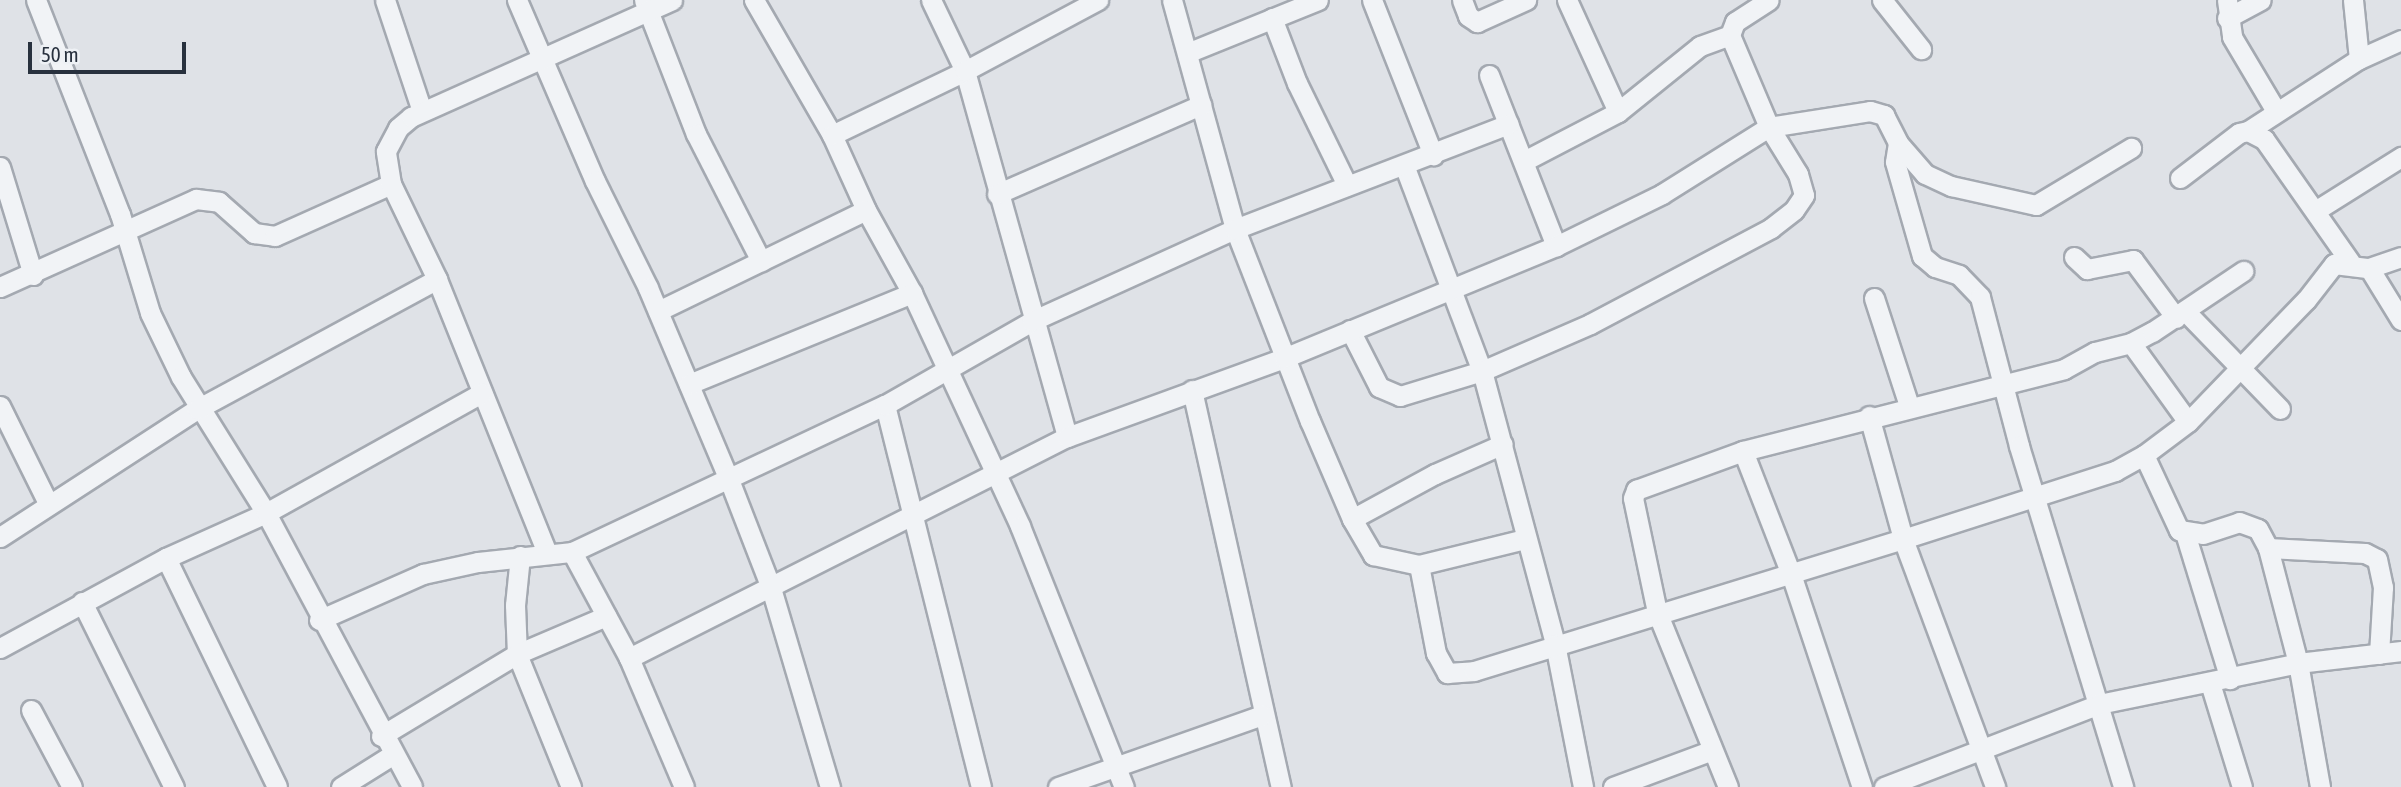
<!DOCTYPE html>
<html>
<head>
<meta charset="utf-8">
<style>
  body { margin:0 }
  #map { position:relative; width:2401px; height:787px; overflow:hidden; background:#dfe2e7; font-family:"Asap Condensed",sans-serif }
  div>[style] { position:absolute }
  .roads { filter:drop-shadow(2px 0 #a4a9b1) drop-shadow(-2px 0 #a4a9b1) drop-shadow(0 2px #a4a9b1) drop-shadow(0 -2px #a4a9b1) }
  .minor>* { height:19px; margin:-9.5px; padding:0 9.5px; transform-origin:9.5px; border-radius:9.5px; background:#f1f3f6 }
  span { translate:-50% -50%; white-space:nowrap; text-align:center; line-height:1.15; -webkit-text-stroke:5px #eef1f5; paint-order:stroke }
  .scale { position:absolute; left:28px; top:42px; width:158px; height:32px; box-sizing:border-box; border:4px solid #28313e; border-top:0; padding-left:9px; font-size:21px; line-height:24px; white-space:nowrap; color:#28313e; -webkit-text-stroke:5px #eef1f5; paint-order:stroke }
</style>
</head>
<body>
<div id="map">
  <div class="roads">
    <div class="minor">
      <i style="left:36px;top:0;width:230px;rotate:68.6deg"></i>
      <i style="left:120px;top:214px;width:103px;rotate:73.1deg"></i>
      <i style="left:150px;top:313px;width:71px;rotate:64.2deg"></i>
      <i style="left:181px;top:377px;width:160px;rotate:58deg"></i>
      <i style="left:266px;top:513px;width:310px;rotate:61.9deg"></i>
      <i style="left:385px;top:0;width:117px;rotate:71.6deg"></i>
      <i style="left:517px;top:0;width:197px;rotate:66.7deg"></i>
      <i style="left:595px;top:181px;width:119px;rotate:63.6deg"></i>
      <i style="left:648px;top:288px;width:205px;rotate:67.1deg"></i>
      <i style="left:728px;top:477px;width:119px;rotate:68.8deg"></i>
      <i style="left:771px;top:588px;width:208px;rotate:73.5deg"></i>
      <i style="left:644px;top:0;width:144px;rotate:68.8deg"></i>
      <i style="left:696px;top:134px;width:143px;rotate:62.9deg"></i>
      <i style="left:754px;top:0;width:156px;rotate:60deg"></i>
      <i style="left:832px;top:135px;width:82px;rotate:65.6deg"></i>
      <i style="left:866px;top:210px;width:95px;rotate:61deg"></i>
      <i style="left:912px;top:293px;width:257px;rotate:65.1deg"></i>
      <i style="left:1020px;top:526px;width:281px;rotate:68.3deg"></i>
      <i style="left:931px;top:0;width:79px;rotate:64.4deg"></i>
      <i style="left:965px;top:71px;width:380px;rotate:74.4deg"></i>
      <i style="left:1172px;top:0;width:238px;rotate:74.6deg"></i>
      <i style="left:1235px;top:229px;width:206px;rotate:68.7deg"></i>
      <i style="left:1310px;top:421px;width:107px;rotate:66.8deg"></i>
      <i style="left:1352px;top:519px;width:42px;rotate:59.7deg"></i>
      <i style="left:1373px;top:555px;width:47px;rotate:12.3deg"></i>
      <i style="left:1419px;top:565px;width:109px;rotate:-13.8deg"></i>
      <i style="left:1372px;top:0;width:167px;rotate:68.5deg"></i>
      <i style="left:1462px;top:0;width:17px;rotate:69deg"></i>
      <i style="left:1468px;top:16px;width:11px;rotate:34deg"></i>
      <i style="left:1477px;top:22px;width:54px;rotate:-24.2deg"></i>
      <i style="left:1567px;top:0;width:123px;rotate:65.5deg"></i>
      <i style="left:1882px;top:0;width:63px;rotate:51.5deg"></i>
      <i style="left:2227px;top:0;width:37px;rotate:82deg"></i>
      <i style="left:2232px;top:37px;width:86px;rotate:59.3deg"></i>
      <i style="left:2353px;top:0;width:59px;rotate:84.2deg"></i>
      <i style="left:1272px;top:18px;width:70px;rotate:69deg"></i>
      <i style="left:1297px;top:83px;width:114px;rotate:63.9deg"></i>
      <i style="left:2227px;top:18px;width:38px;rotate:-28deg"></i>
      <i style="left:1187px;top:53px;width:141px;rotate:-22deg"></i>
      <i style="left:1489px;top:75px;width:184px;rotate:68.6deg"></i>
      <i style="left:2248px;top:131px;width:132px;rotate:-33deg"></i>
      <i style="left:2359px;top:59px;width:46px;rotate:-24.3deg"></i>
      <i style="left:832px;top:135px;width:148px;rotate:-25.7deg"></i>
      <i style="left:965px;top:71px;width:151px;rotate:-28.1deg"></i>
      <i style="left:1898px;top:143px;width:19px;rotate:99deg"></i>
      <i style="left:1895px;top:162px;width:98px;rotate:74deg"></i>
      <i style="left:1922px;top:256px;width:17px;rotate:40deg"></i>
      <i style="left:1935px;top:267px;width:25px;rotate:18deg"></i>
      <i style="left:1959px;top:275px;width:30px;rotate:46deg"></i>
      <i style="left:1980px;top:297px;width:154px;rotate:75.3deg"></i>
      <i style="left:2019px;top:446px;width:357px;rotate:73deg"></i>
      <i style="left:1524px;top:161px;width:106px;rotate:-27.5deg"></i>
      <i style="left:1618px;top:112px;width:105px;rotate:-38.8deg"></i>
      <i style="left:1700px;top:46px;width:32px;rotate:-20deg"></i>
      <i style="left:1404px;top:165px;width:220px;rotate:69.3deg"></i>
      <i style="left:1482px;top:371px;width:283px;rotate:75deg"></i>
      <i style="left:1555px;top:644px;width:146px;rotate:78.9deg"></i>
      <i style="left:0;top:167px;width:113px;rotate:73deg"></i>
      <i style="left:2180px;top:178px;width:74px;rotate:-37.3deg"></i>
      <i style="left:2239px;top:133px;width:9px;rotate:-13deg"></i>
      <i style="left:2248px;top:131px;width:18px;rotate:27deg"></i>
      <i style="left:2264px;top:139px;width:150px;rotate:55deg"></i>
      <i style="left:997px;top:194px;width:223px;rotate:-23.6deg"></i>
      <i style="left:2315px;top:211px;width:102px;rotate:-32.1deg"></i>
      <i style="left:2074px;top:257px;width:18px;rotate:43deg"></i>
      <i style="left:2087px;top:269px;width:47px;rotate:-11.1deg"></i>
      <i style="left:2133px;top:260px;width:72px;rotate:53.4deg"></i>
      <i style="left:2369px;top:268px;width:61px;rotate:58.4deg"></i>
      <i style="left:0;top:287px;width:215px;rotate:-24.2deg"></i>
      <i style="left:196px;top:199px;width:23px;rotate:7deg"></i>
      <i style="left:219px;top:202px;width:47px;rotate:41.5deg"></i>
      <i style="left:254px;top:233px;width:21px;rotate:8deg"></i>
      <i style="left:275px;top:236px;width:127px;rotate:-24.1deg"></i>
      <i style="left:1874px;top:298px;width:114px;rotate:72deg"></i>
      <i style="left:658px;top:311px;width:231px;rotate:-25.9deg"></i>
      <i style="left:2186px;top:312px;width:135px;rotate:45.9deg"></i>
      <i style="left:1350px;top:330px;width:64px;rotate:63deg"></i>
      <i style="left:1379px;top:387px;width:23px;rotate:23deg"></i>
      <i style="left:1400px;top:396px;width:86px;rotate:-17deg"></i>
      <i style="left:1482px;top:371px;width:118px;rotate:-23.5deg"></i>
      <i style="left:1590px;top:324px;width:205px;rotate:-27.9deg"></i>
      <i style="left:1771px;top:228px;width:29px;rotate:-38deg"></i>
      <i style="left:1794px;top:210px;width:18px;rotate:-56deg"></i>
      <i style="left:1804px;top:195px;width:22px;rotate:-106deg"></i>
      <i style="left:1798px;top:174px;width:55px;rotate:-121.7deg"></i>
      <i style="left:1769px;top:127px;width:100px;rotate:-113deg"></i>
      <i style="left:1730px;top:35px;width:14px;rotate:-69deg"></i>
      <i style="left:1735px;top:22px;width:40px;rotate:-32.9deg"></i>
      <i style="left:2131px;top:343px;width:97px;rotate:54.2deg"></i>
      <i style="left:689px;top:384px;width:241px;rotate:-22.2deg"></i>
      <i style="left:1192px;top:390px;width:407px;rotate:77.4deg"></i>
      <i style="left:885px;top:405px;width:394px;rotate:75.9deg"></i>
      <i style="left:0;top:406px;width:110px;rotate:63.7deg"></i>
      <i style="left:1869px;top:416px;width:128px;rotate:74.5deg"></i>
      <i style="left:1903px;top:539px;width:265px;rotate:69.6deg"></i>
      <i style="left:1743px;top:451px;width:132px;rotate:68.7deg"></i>
      <i style="left:1791px;top:574px;width:225px;rotate:71.6deg"></i>
      <i style="left:2144px;top:455px;width:83px;rotate:65deg"></i>
      <i style="left:2179px;top:530px;width:24px;rotate:9deg"></i>
      <i style="left:2203px;top:534px;width:38px;rotate:-18deg"></i>
      <i style="left:2239px;top:522px;width:20px;rotate:20deg"></i>
      <i style="left:2258px;top:529px;width:21px;rotate:62deg"></i>
      <i style="left:2268px;top:548px;width:119px;rotate:75.4deg"></i>
      <i style="left:2298px;top:663px;width:126px;rotate:79.9deg"></i>
      <i style="left:1352px;top:519px;width:94px;rotate:-28.5deg"></i>
      <i style="left:1435px;top:474px;width:74px;rotate:-23.8deg"></i>
      <i style="left:2185px;top:533px;width:153px;rotate:72.9deg"></i>
      <i style="left:0;top:537px;width:235px;rotate:-33deg"></i>
      <i style="left:197px;top:409px;width:273px;rotate:-28.4deg"></i>
      <i style="left:2268px;top:548px;width:97px;rotate:3deg"></i>
      <i style="left:2365px;top:553px;width:13px;rotate:27deg"></i>
      <i style="left:2377px;top:559px;width:29px;rotate:78deg"></i>
      <i style="left:2383px;top:587px;width:67px;rotate:93.4deg"></i>
      <i style="left:572px;top:552px;width:120px;rotate:61.7deg"></i>
      <i style="left:629px;top:658px;width:140px;rotate:66.9deg"></i>
      <i style="left:547px;top:553px;width:295px;rotate:-111.9deg"></i>
      <i style="left:437px;top:279px;width:106px;rotate:-115.8deg"></i>
      <i style="left:391px;top:184px;width:33px;rotate:-99deg"></i>
      <i style="left:386px;top:151px;width:26px;rotate:-62deg"></i>
      <i style="left:398px;top:128px;width:17px;rotate:-40deg"></i>
      <i style="left:411px;top:117px;width:286px;rotate:-24.1deg"></i>
      <i style="left:520px;top:556px;width:49px;rotate:95.8deg"></i>
      <i style="left:515px;top:605px;width:49px;rotate:87.7deg"></i>
      <i style="left:517px;top:654px;width:144px;rotate:67.9deg"></i>
      <i style="left:166px;top:558px;width:254px;rotate:64.1deg"></i>
      <i style="left:1419px;top:565px;width:90px;rotate:79.1deg"></i>
      <i style="left:1436px;top:653px;width:23px;rotate:61deg"></i>
      <i style="left:1447px;top:673px;width:27px;rotate:-4deg"></i>
      <i style="left:1474px;top:671px;width:449px;rotate:-17.1deg"></i>
      <i style="left:1903px;top:539px;width:223px;rotate:-17.8deg"></i>
      <i style="left:2115px;top:471px;width:33px;rotate:-29deg"></i>
      <i style="left:2144px;top:455px;width:55px;rotate:-36.9deg"></i>
      <i style="left:2188px;top:422px;width:170px;rotate:-46deg"></i>
      <i style="left:2306px;top:300px;width:46px;rotate:-52.1deg"></i>
      <i style="left:2334px;top:264px;width:35px;rotate:7deg"></i>
      <i style="left:2369px;top:268px;width:34px;rotate:-19deg"></i>
      <i style="left:82px;top:602px;width:207px;rotate:63.6deg"></i>
      <i style="left:319px;top:620px;width:114px;rotate:-23.9deg"></i>
      <i style="left:423px;top:574px;width:56px;rotate:-12.3deg"></i>
      <i style="left:478px;top:562px;width:95px;rotate:-6.1deg"></i>
      <i style="left:572px;top:552px;width:346px;rotate:-25.2deg"></i>
      <i style="left:885px;top:405px;width:169px;rotate:-29.7deg"></i>
      <i style="left:1032px;top:321px;width:223px;rotate:-24.4deg"></i>
      <i style="left:1235px;top:229px;width:293px;rotate:-21deg"></i>
      <i style="left:0;top:648px;width:189px;rotate:-28.5deg"></i>
      <i style="left:166px;top:558px;width:110px;rotate:-24.2deg"></i>
      <i style="left:266px;top:513px;width:247px;rotate:-29.1deg"></i>
      <i style="left:629px;top:658px;width:491px;rotate:-26.8deg"></i>
      <i style="left:1067px;top:437px;width:231px;rotate:-20deg"></i>
      <i style="left:1284px;top:358px;width:294px;rotate:-22.4deg"></i>
      <i style="left:1556px;top:246px;width:118px;rotate:-26.1deg"></i>
      <i style="left:1662px;top:194px;width:126px;rotate:-32.1deg"></i>
      <i style="left:1769px;top:127px;width:102px;rotate:-9deg"></i>
      <i style="left:1870px;top:111px;width:15px;rotate:16deg"></i>
      <i style="left:1884px;top:115px;width:31px;rotate:63deg"></i>
      <i style="left:1898px;top:143px;width:41px;rotate:48.9deg"></i>
      <i style="left:1925px;top:174px;width:29px;rotate:25deg"></i>
      <i style="left:1951px;top:186px;width:87px;rotate:12.6deg"></i>
      <i style="left:2036px;top:205px;width:111px;rotate:-31deg"></i>
      <i style="left:2210px;top:683px;width:109px;rotate:72.9deg"></i>
      <i style="left:31px;top:710px;width:87px;rotate:62deg"></i>
      <i style="left:381px;top:736px;width:159px;rotate:-31.1deg"></i>
      <i style="left:517px;top:654px;width:97px;rotate:-23.1deg"></i>
      <i style="left:341px;top:787px;width:60px;rotate:-32.1deg"></i>
      <i style="left:1058px;top:787px;width:217px;rotate:-19.4deg"></i>
      <i style="left:1613px;top:787px;width:103px;rotate:-20.4deg"></i>
      <i style="left:1728px;top:787px;width:189px;rotate:-112.1deg"></i>
      <i style="left:1657px;top:612px;width:116px;rotate:-101.9deg"></i>
      <i style="left:1633px;top:498px;width:9px;rotate:-69deg"></i>
      <i style="left:1636px;top:490px;width:114px;rotate:-20deg"></i>
      <i style="left:1743px;top:451px;width:331px;rotate:-14.3deg"></i>
      <i style="left:2064px;top:369px;width:35px;rotate:-29deg"></i>
      <i style="left:2095px;top:352px;width:37px;rotate:-14deg"></i>
      <i style="left:2131px;top:343px;width:24px;rotate:-28deg"></i>
      <i style="left:2152px;top:332px;width:110px;rotate:-33.8deg"></i>
      <i style="left:1884px;top:787px;width:230px;rotate:-21.1deg"></i>
      <i style="left:2099px;top:704px;width:203px;rotate:-11.6deg"></i>
      <i style="left:2298px;top:663px;width:104px;rotate:-6.6deg"></i>
    </div>
  </div>
  <div class="scale">50 m</div>
</div>
</body>
</html>
